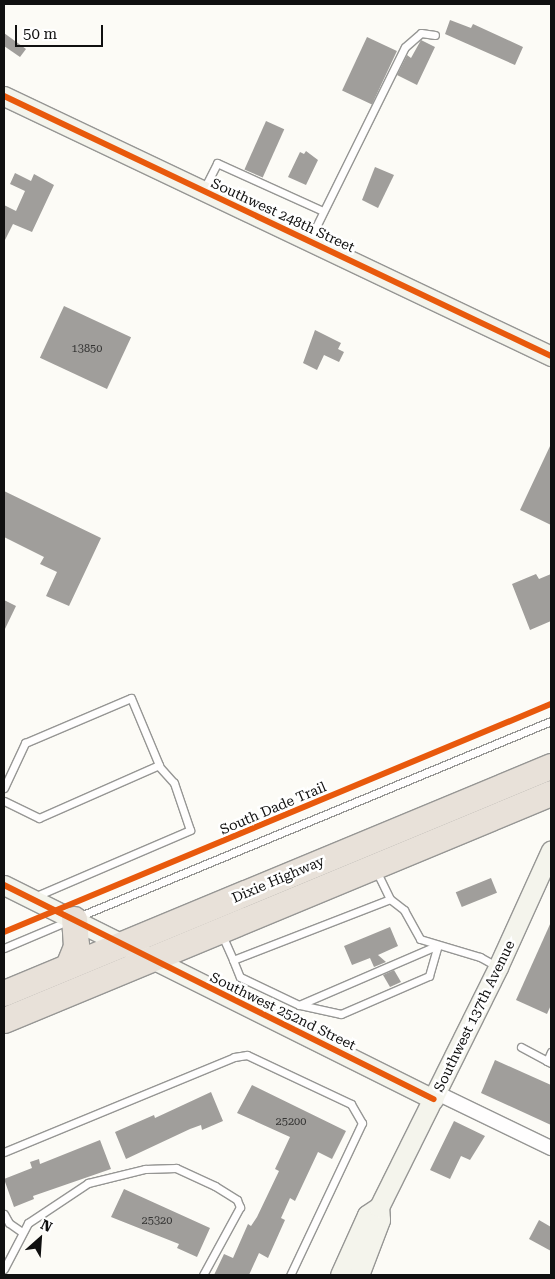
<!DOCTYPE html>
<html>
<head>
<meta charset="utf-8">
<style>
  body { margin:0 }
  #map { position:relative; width:555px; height:1279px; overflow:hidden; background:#fcfbf6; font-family:"Roboto Serif",serif }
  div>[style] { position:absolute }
  .building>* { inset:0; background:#a09e9b; transform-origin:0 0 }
  .roads { filter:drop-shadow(1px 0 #969694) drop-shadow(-1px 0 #969694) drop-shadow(0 1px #969694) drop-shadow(0 -1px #969694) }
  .lane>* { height:7px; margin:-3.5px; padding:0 3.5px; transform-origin:3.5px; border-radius:3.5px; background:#fffefe }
  .street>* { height:14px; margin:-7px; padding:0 7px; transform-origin:7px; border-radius:7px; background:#fffefe }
  .secondary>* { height:19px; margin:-9.5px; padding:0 9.5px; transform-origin:9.5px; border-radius:9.5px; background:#f4f4ec }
  .highway>* { height:25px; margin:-12.5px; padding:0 12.5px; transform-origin:12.5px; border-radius:12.5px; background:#e8e1d9 }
  .cycleway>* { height:6px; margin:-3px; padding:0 3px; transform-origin:3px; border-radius:3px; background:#e8590c }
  span { translate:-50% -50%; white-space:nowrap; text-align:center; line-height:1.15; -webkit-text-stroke:5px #fff; paint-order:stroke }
  .number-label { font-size:11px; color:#343433 }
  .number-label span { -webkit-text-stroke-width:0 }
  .street-label { font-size:14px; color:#101010 }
  .frame { position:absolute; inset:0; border:5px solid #101010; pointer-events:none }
  .north { position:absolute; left:15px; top:1214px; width:50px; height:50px; -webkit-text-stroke:4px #fff; paint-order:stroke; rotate:26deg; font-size:14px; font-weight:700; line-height:20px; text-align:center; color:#101010 }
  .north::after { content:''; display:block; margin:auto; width:18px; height:22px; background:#101010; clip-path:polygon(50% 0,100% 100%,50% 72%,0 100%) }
  .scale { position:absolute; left:15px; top:25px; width:88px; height:22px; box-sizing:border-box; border:2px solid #101010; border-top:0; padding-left:6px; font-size:15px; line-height:18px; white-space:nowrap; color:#101010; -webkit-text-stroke:4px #fff; paint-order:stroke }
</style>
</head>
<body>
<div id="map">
  <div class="building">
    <i style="clip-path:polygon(450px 20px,471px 28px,473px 24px,523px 47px,515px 65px,445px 34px)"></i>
    <i style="clip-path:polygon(4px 33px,26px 49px,20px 57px,4px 46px)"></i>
    <i style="left:367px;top:37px;width:33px;height:59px;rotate:25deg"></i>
    <i style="clip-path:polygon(421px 40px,435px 47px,417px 85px,397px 75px,407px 55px,411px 58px)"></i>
    <i style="left:266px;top:121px;width:20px;height:53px;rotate:24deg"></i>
    <i style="clip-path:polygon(306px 151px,318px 160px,306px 185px,288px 177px,300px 152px,304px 154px)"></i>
    <i style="clip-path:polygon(375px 167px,394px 175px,378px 208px,362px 200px)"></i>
    <i style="clip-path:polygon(15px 173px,31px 181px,34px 174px,54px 185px,32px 232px,13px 224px,4px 242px,4px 205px,16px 211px,25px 191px,10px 184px)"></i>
    <i style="left:64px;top:306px;width:74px;height:57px;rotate:25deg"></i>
    <i style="clip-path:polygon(315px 330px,341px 343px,338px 349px,344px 352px,339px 362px,324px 355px,317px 370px,303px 363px)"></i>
    <i style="clip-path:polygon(551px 444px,551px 525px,520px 510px)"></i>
    <i style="clip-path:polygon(4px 491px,101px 538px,69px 606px,46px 596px,57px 572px,40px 564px,44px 557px,4px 537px)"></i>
    <i style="clip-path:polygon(536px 574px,539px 579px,551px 574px,551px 621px,530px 630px,512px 584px)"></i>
    <i style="clip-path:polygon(4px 600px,16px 606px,4px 631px)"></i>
    <i style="left:491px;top:878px;width:16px;height:38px;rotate:68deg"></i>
    <i style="clip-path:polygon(551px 922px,551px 1005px,547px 1014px,516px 1000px)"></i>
    <i style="clip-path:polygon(390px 927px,398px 946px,378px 955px,386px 962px,374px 967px,370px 958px,352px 965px,344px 946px)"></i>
    <i style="clip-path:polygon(394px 970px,401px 982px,390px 987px,383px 975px)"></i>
    <i style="clip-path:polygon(495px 1060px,551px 1085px,551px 1125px,481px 1093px)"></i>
    <i style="clip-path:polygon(252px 1085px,346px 1131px,332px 1159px,318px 1152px,295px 1201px,290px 1198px,281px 1218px,285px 1220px,268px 1258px,259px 1253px,249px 1275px,214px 1275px,224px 1254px,233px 1258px,248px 1224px,251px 1226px,257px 1217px,279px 1171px,275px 1169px,290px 1137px,237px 1113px)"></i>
    <i style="clip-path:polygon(211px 1092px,223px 1121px,202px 1130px,201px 1125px,190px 1129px,126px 1159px,115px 1132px,154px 1115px,155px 1118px)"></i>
    <i style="clip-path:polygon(454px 1121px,485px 1136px,470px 1160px,461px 1156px,450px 1179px,430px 1170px)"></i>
    <i style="clip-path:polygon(100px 1140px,111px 1169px,33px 1196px,34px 1199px,14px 1207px,4px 1179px,32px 1168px,30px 1162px,39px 1159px,40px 1164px)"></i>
    <i style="clip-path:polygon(124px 1189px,210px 1228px,197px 1257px,177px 1248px,179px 1244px,111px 1217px)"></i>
    <i style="clip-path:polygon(539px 1220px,551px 1227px,551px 1251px,529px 1239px)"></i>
  </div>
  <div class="roads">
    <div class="lane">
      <i style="left:204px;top:189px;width:29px;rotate:-63deg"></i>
      <i style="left:217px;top:163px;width:116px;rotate:24.4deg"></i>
      <i style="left:309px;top:241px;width:216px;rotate:-63.7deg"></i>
      <i style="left:405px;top:47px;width:21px;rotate:-41deg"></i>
      <i style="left:421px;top:33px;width:14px;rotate:8deg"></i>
      <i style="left:4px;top:788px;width:50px;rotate:-65deg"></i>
      <i style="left:25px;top:743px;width:115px;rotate:-23deg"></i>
      <i style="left:131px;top:698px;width:73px;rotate:67.3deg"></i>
      <i style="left:159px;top:765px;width:131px;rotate:156.2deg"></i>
      <i style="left:39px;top:818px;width:39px;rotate:-154deg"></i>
      <i style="left:34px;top:897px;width:170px;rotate:-23.2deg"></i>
      <i style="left:190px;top:830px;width:50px;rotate:-108.8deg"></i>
      <i style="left:174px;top:783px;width:24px;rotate:-132deg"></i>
      <i style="left:390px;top:899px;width:18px;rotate:38deg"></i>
      <i style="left:404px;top:910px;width:33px;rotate:61deg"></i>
      <i style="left:420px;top:939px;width:63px;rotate:16.7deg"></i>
      <i style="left:480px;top:957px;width:18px;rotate:29deg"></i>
      <i style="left:78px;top:917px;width:512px;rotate:-22.51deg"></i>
      <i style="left:222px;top:935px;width:27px;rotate:66deg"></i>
      <i style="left:233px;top:960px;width:168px;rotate:-21.2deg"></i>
      <i style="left:390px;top:899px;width:32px;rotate:-116deg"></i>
      <i style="left:4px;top:948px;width:69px;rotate:-22.9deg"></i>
      <i style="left:233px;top:960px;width:18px;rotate:68deg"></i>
      <i style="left:240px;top:977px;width:65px;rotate:25.4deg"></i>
      <i style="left:299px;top:1005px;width:151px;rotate:-23.3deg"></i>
      <i style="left:300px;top:1005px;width:42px;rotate:12.4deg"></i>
      <i style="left:341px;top:1014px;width:96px;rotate:-23.4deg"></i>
      <i style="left:429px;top:976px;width:32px;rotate:-74deg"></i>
      <i style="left:521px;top:1047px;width:30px;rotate:28deg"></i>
      <i style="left:551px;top:1052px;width:10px;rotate:114deg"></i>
      <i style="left:547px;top:1061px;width:4px;rotate:27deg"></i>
      <i style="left:4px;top:1152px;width:249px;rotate:-22.4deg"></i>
      <i style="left:234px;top:1057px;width:13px;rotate:-9deg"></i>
      <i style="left:247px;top:1055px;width:115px;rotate:25.2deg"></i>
      <i style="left:351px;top:1104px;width:22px;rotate:60deg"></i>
      <i style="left:362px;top:1123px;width:168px;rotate:115.3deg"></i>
      <i style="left:4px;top:1214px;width:10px;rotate:61deg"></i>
      <i style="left:9px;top:1223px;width:16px;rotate:35deg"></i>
      <i style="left:4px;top:1269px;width:52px;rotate:-62.4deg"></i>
      <i style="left:28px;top:1223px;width:72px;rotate:-33.7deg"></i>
      <i style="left:88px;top:1183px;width:59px;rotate:-13.8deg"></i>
      <i style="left:145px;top:1169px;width:31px;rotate:-2deg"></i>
      <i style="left:176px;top:1168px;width:43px;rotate:24.8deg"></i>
      <i style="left:215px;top:1186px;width:26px;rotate:32deg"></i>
      <i style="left:237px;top:1200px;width:8px;rotate:67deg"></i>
      <i style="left:240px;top:1207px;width:77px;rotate:118.6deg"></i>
    </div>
    <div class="street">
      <i style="left:437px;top:1093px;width:127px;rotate:25.8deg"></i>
    </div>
    <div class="secondary">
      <i style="left:4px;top:96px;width:606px;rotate:25.42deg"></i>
      <i style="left:4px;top:885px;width:480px;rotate:26.5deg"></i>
      <i style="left:340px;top:1275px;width:66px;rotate:-65.8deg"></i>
      <i style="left:367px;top:1215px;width:14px;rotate:-34deg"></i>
      <i style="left:359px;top:1275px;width:59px;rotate:-69.1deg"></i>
      <i style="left:380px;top:1220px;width:13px;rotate:-94deg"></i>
      <i style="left:379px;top:1207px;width:268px;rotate:-63.6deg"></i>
      <i style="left:498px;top:967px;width:128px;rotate:-65.6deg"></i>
    </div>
    <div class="highway">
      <i style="left:68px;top:966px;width:22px;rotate:-68deg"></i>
      <i style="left:76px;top:946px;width:27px;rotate:-94deg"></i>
      <i style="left:4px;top:993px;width:592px;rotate:-22.54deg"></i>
      <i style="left:4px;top:1020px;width:592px;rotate:-22.54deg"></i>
    </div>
  </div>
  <div class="cycleway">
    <i style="left:4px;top:96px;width:606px;rotate:25.42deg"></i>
    <i style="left:4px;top:885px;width:480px;rotate:26.5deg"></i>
    <i style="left:4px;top:932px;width:593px;rotate:-22.63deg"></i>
  </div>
  <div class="number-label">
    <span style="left:87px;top:349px">13850</span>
    <span style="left:291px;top:1122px">25200</span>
    <span style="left:157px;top:1221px">25320</span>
  </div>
  <div class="street-label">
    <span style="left:283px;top:215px;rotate:25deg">Southwest 248th Street</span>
    <span style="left:273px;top:808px;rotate:-23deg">South Dade Trail</span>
    <span style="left:278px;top:879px;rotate:-23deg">Dixie Highway</span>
    <span style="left:283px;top:1011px;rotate:26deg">Southwest 252nd Street</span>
    <span style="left:474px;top:1016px;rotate:-64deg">Southwest 137th Avenue</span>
  </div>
  <div class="frame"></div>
  <div class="north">N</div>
  <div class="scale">50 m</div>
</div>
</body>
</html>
